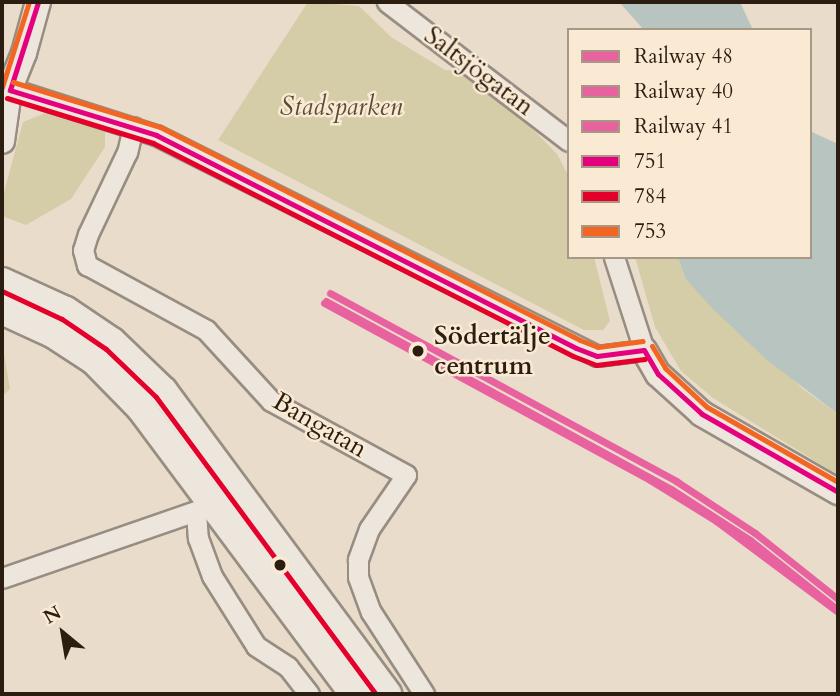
<!DOCTYPE html>
<html>
<head>
<meta charset="utf-8">
<style>
  body { margin:0 }
  #map { position:relative; width:840px; height:696px; overflow:hidden; background:#eadcca; font-family:Cardo,serif }
  div>[style] { position:absolute }
  .green>* { inset:0; background:#d5cca8 }
  .water>* { inset:0; background:#b8c4c0 }
  .roads { filter:drop-shadow(2px 0 #978d81) drop-shadow(-2px 0 #978d81) drop-shadow(0 2px #978d81) drop-shadow(0 -2px #978d81) }
  .minor>* { height:19px; margin:-9.5px; padding:0 9.5px; transform-origin:9.5px; border-radius:9.5px; background:#ede6dd }
  .tertiary>* { height:24px; margin:-12px; padding:0 12px; transform-origin:12px; border-radius:12px; background:#ede6dd }
  .secondary>* { height:28px; margin:-14px; padding:0 14px; transform-origin:14px; border-radius:14px; background:#ede6dd }
  .bus-1>* { height:5px; margin:-2.5px; padding:0 2.5px; transform-origin:2.5px; border-radius:2.5px; background:#e5007d }
  .bus-2>* { height:5px; margin:-2.5px; padding:0 2.5px; transform-origin:2.5px; border-radius:2.5px; background:#e4002b }
  .bus-3>* { height:5px; margin:-2.5px; padding:0 2.5px; transform-origin:2.5px; border-radius:2.5px; background:#f26522 }
  .rail-1>* { height:7px; margin:-3.5px; padding:0 3.5px; transform-origin:3.5px; border-radius:3.5px; background:#e7629f }
  .rail-2>* { height:7px; margin:-3.5px; padding:0 3.5px; transform-origin:3.5px; border-radius:3.5px; background:#e7629f }
  .rail-3>* { height:7px; margin:-3.5px; padding:0 3.5px; transform-origin:3.5px; border-radius:3.5px; background:#e7629f }
  .dots>* { width:19px; height:19px; translate:-50% -50%; box-sizing:border-box; border:4px solid #faead4; border-radius:50% }
  span { translate:-50% -50%; white-space:nowrap; text-align:center; line-height:1.15; -webkit-text-stroke:5px #faead4; paint-order:stroke }
  .street-label { font-size:26px; color:#2b1d10 }
  .park-label { font-size:26px; color:#594e35; font-style:italic }
  .stop-label { font-size:26px; color:#2b1d10; font-weight:700 }
  .left { translate:0 -50%; text-align:left }
  .frame { position:absolute; inset:0; border:4px solid #2b1d10; pointer-events:none }
  .legend { position:absolute; left:567px; top:28px; width:245px; height:231px; box-sizing:border-box; background:#faead4; border:2px solid #a79886; margin:0; padding:9px 12px; list-style:none; font-size:21px; color:#2b1d10 }
  .legend li { display:flex; align-items:center; gap:14px; height:35px }
  .legend b { width:35px; border:2px solid #a79886 }
  .north { position:absolute; left:28px; top:598px; width:70px; height:70px; -webkit-text-stroke:5px #faead4; paint-order:stroke; rotate:330deg; font-size:19px; font-weight:700; line-height:28px; text-align:center; color:#2b1d10 }
  .north::after { content:''; display:block; margin:auto; width:24px; height:32px; background:#2b1d10; clip-path:polygon(50% 0,100% 100%,50% 72%,0 100%) }
</style>
</head>
<body>
<div id="map">
  <div class="green">
    <i style="clip-path:polygon(308px 2px,359px 6px,391px 37px,445px 70px,464px 71px,503px 99px,557px 154px,569px 177px,569px 257px,594px 257px,610px 321px,603px 330px,584px 330px,218px 140px)"></i>
    <i style="clip-path:polygon(53px 110px,105px 127px,105px 147px,71px 199px,26px 225px,2px 216px,2px 200px,23px 122px)"></i>
    <i style="clip-path:polygon(635px 257px,678px 257px,685px 278px,803px 389px,838px 414px,838px 475px,713px 398px,681px 371px,655px 327px)"></i>
    <i style="clip-path:polygon(2px 342px,10px 389px,2px 396px)"></i>
  </div>
  <div class="water">
    <i style="clip-path:polygon(619px 2px,740px 2px,753px 30px,644px 30px)"></i>
    <i style="clip-path:polygon(810px 131px,838px 144px,838px 414px,767px 360px,712px 308px,685px 278px,678px 257px,810px 257px)"></i>
  </div>
  <div class="roads">
    <div class="minor">
      <i style="left:387px;top:2px;width:229px;rotate:37.4deg"></i>
      <i style="left:2px;top:86px;width:162px;rotate:17.7deg"></i>
      <i style="left:156px;top:135px;width:493px;rotate:26.6deg"></i>
      <i style="left:597px;top:356px;width:47px;rotate:-7.3deg"></i>
      <i style="left:644px;top:350px;width:98px;rotate:-107.9deg"></i>
      <i style="left:133px;top:127px;width:26px;rotate:103deg"></i>
      <i style="left:127px;top:152px;width:91px;rotate:115.4deg"></i>
      <i style="left:88px;top:234px;width:17px;rotate:107deg"></i>
      <i style="left:83px;top:250px;width:16px;rotate:75deg"></i>
      <i style="left:87px;top:265px;width:136px;rotate:28.6deg"></i>
      <i style="left:206px;top:330px;width:96px;rotate:47.5deg"></i>
      <i style="left:271px;top:401px;width:154px;rotate:28.7deg"></i>
      <i style="left:406px;top:475px;width:65px;rotate:124.4deg"></i>
      <i style="left:369px;top:529px;width:33px;rotate:110deg"></i>
      <i style="left:358px;top:560px;width:17px;rotate:90deg"></i>
      <i style="left:358px;top:577px;width:37px;rotate:70deg"></i>
      <i style="left:371px;top:612px;width:98px;rotate:57.1deg"></i>
      <i style="left:196px;top:512px;width:26px;rotate:86deg"></i>
      <i style="left:198px;top:538px;width:40px;rotate:69.8deg"></i>
      <i style="left:212px;top:576px;width:83px;rotate:57.8deg"></i>
      <i style="left:256px;top:646px;width:38px;rotate:33deg"></i>
      <i style="left:288px;top:667px;width:34px;rotate:52deg"></i>
      <i style="left:2px;top:578px;width:233px;rotate:-19.1deg"></i>
    </div>
    <div class="tertiary">
      <i style="left:2px;top:108px;width:59px;rotate:-68.2deg"></i>
      <i style="left:24px;top:53px;width:53px;rotate:-74.6deg"></i>
      <i style="left:2px;top:141px;width:50px;rotate:-82deg"></i>
      <i style="left:644px;top:350px;width:28px;rotate:60deg"></i>
      <i style="left:658px;top:374px;width:59px;rotate:42.3deg"></i>
      <i style="left:702px;top:414px;width:157px;rotate:29.8deg"></i>
    </div>
    <div class="secondary">
      <i style="left:2px;top:282px;width:70px;rotate:24.4deg"></i>
      <i style="left:66px;top:311px;width:55px;rotate:34deg"></i>
      <i style="left:112px;top:342px;width:71px;rotate:43.9deg"></i>
      <i style="left:163px;top:391px;width:377px;rotate:53.5deg"></i>
      <i style="left:2px;top:310px;width:57px;rotate:24.8deg"></i>
      <i style="left:54px;top:334px;width:48px;rotate:33deg"></i>
      <i style="left:94px;top:360px;width:67px;rotate:45.6deg"></i>
      <i style="left:141px;top:408px;width:357px;rotate:53.3deg"></i>
    </div>
  </div>
  <div class="bus-1">
    <i style="left:10px;top:90px;width:153px;rotate:17.1deg"></i>
    <i style="left:156px;top:135px;width:471px;rotate:26.9deg"></i>
    <i style="left:576px;top:348px;width:22px;rotate:21deg"></i>
    <i style="left:597px;top:356px;width:47px;rotate:-7.3deg"></i>
    <i style="left:10px;top:90px;width:92px;rotate:-72.3deg"></i>
    <i style="left:644px;top:350px;width:28px;rotate:60deg"></i>
    <i style="left:658px;top:374px;width:59px;rotate:42.3deg"></i>
    <i style="left:702px;top:414px;width:157px;rotate:29.8deg"></i>
  </div>
  <div class="bus-2">
    <i style="left:7px;top:98px;width:153px;rotate:17.1deg"></i>
    <i style="left:153px;top:143px;width:471px;rotate:26.9deg"></i>
    <i style="left:573px;top:356px;width:25px;rotate:21deg"></i>
    <i style="left:596px;top:365px;width:49px;rotate:-7deg"></i>
    <i style="left:2px;top:291px;width:66px;rotate:25deg"></i>
    <i style="left:62px;top:319px;width:53px;rotate:34.3deg"></i>
    <i style="left:106px;top:349px;width:69px;rotate:43.8deg"></i>
    <i style="left:156px;top:397px;width:370px;rotate:53.5deg"></i>
  </div>
  <div class="bus-3">
    <i style="left:13px;top:82px;width:154px;rotate:17deg"></i>
    <i style="left:160px;top:127px;width:471px;rotate:26.9deg"></i>
    <i style="left:580px;top:340px;width:19px;rotate:21deg"></i>
    <i style="left:598px;top:347px;width:45px;rotate:-7.6deg"></i>
    <i style="left:2px;top:87px;width:89px;rotate:-72.4deg"></i>
    <i style="left:652px;top:346px;width:26px;rotate:59deg"></i>
    <i style="left:665px;top:368px;width:57px;rotate:42.9deg"></i>
    <i style="left:707px;top:407px;width:151px;rotate:29.8deg"></i>
  </div>
  <div class="rail-1">
    <i style="left:324px;top:303px;width:371px;rotate:28.5deg"></i>
    <i style="left:650px;top:480px;width:78px;rotate:31.8deg"></i>
    <i style="left:716px;top:521px;width:152px;rotate:36.7deg"></i>
  </div>
  <div class="rail-2">
    <i style="left:330px;top:293px;width:394px;rotate:28.5deg"></i>
    <i style="left:676px;top:481px;width:95px;rotate:33.4deg"></i>
    <i style="left:755px;top:533px;width:106px;rotate:38.5deg"></i>
  </div>
  <div class="rail-3">
    <i style="left:326px;top:301px;width:393px;rotate:28.6deg"></i>
    <i style="left:671px;top:489px;width:94px;rotate:32.8deg"></i>
    <i style="left:750px;top:540px;width:106px;rotate:38.5deg"></i>
  </div>
  <div class="dots">
    <i style="left:418px;top:351px;background:#2b1d10"></i>
    <i style="left:280px;top:565px;background:#2b1d10"></i>
  </div>
  <div class="street-label">
    <span style="left:479px;top:71px;rotate:37deg">Saltsjögatan</span>
    <span style="left:320px;top:425px;rotate:30deg">Bangatan</span>
  </div>
  <div class="park-label">
    <span style="left:341px;top:107px">Stadsparken</span>
  </div>
  <div class="stop-label">
    <span class="left" style="left:434px;top:351px">Södertälje<br>centrum</span>
  </div>
  <div class="frame"></div>
  <ul class="legend">
  <li><b style="height:9px;background:#e7629f"></b>Railway 48</li>
  <li><b style="height:9px;background:#e7629f"></b>Railway 40</li>
  <li><b style="height:9px;background:#e7629f"></b>Railway 41</li>
  <li><b style="height:9px;background:#e5007d"></b>751</li>
  <li><b style="height:9px;background:#e4002b"></b>784</li>
  <li><b style="height:9px;background:#f26522"></b>753</li>
  </ul>
  <div class="north">N</div>
</div>
</body>
</html>
